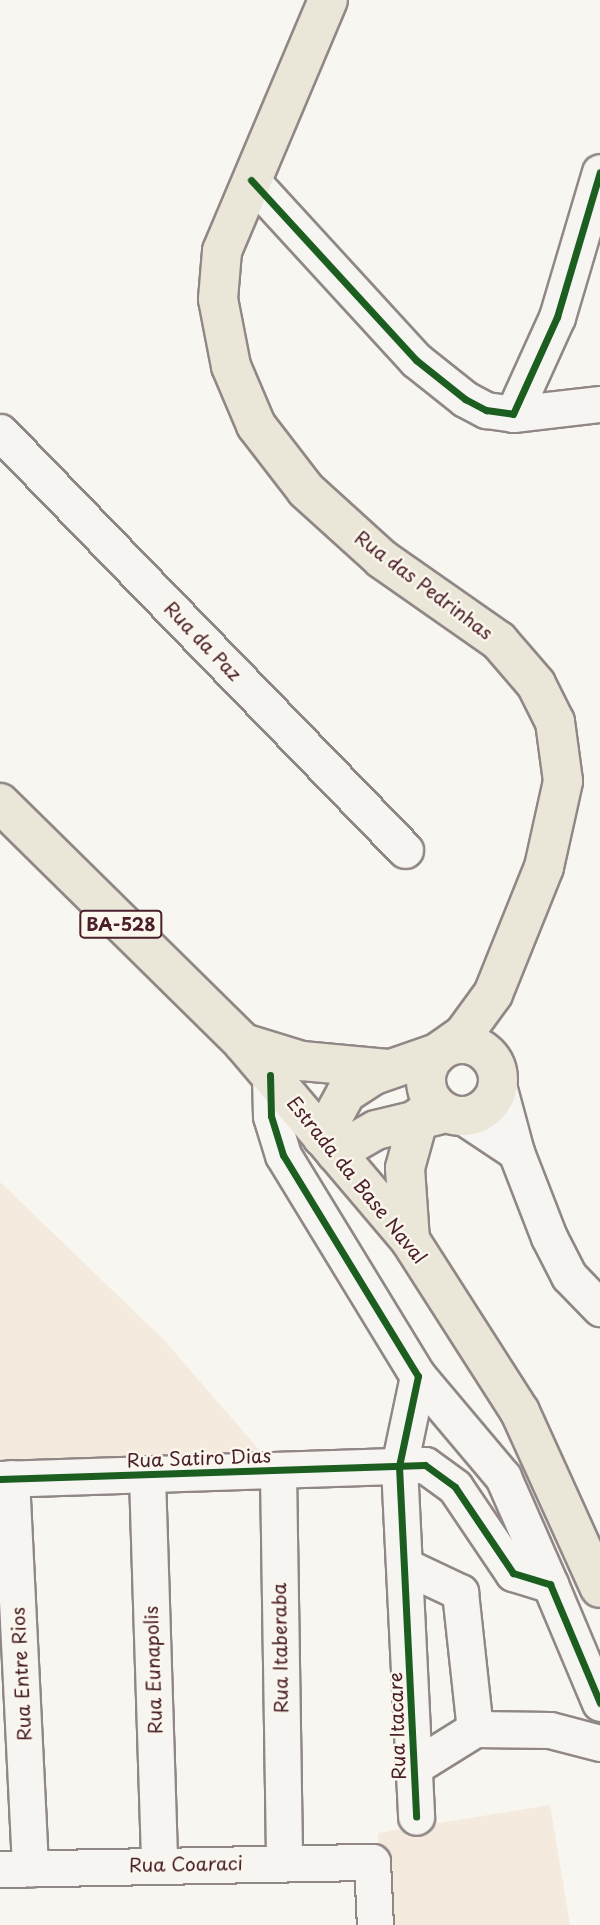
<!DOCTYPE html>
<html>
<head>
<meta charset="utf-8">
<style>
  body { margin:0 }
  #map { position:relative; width:600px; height:1925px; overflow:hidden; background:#f8f6f0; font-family:"Playpen Sans",sans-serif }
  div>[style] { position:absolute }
  .built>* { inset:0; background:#f5eade }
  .roads { filter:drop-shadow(2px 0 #918787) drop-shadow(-2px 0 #918787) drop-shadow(0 2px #918787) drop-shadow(0 -2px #918787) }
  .minor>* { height:35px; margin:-17.5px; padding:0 17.5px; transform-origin:17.5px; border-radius:17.5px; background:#f6f5f1 }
  .major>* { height:38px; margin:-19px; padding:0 19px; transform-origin:19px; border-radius:19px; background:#eae6d8 }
  .major>.ring { margin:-19px; padding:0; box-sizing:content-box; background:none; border:38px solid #eae6d8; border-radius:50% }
  .cycleway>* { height:7px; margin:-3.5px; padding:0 3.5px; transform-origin:3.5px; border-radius:3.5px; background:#1b5e20 }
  span { translate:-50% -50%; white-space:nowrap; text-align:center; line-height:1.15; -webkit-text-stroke:5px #fbf7ec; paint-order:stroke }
  .shield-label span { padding:2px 5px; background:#fbf7ec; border:2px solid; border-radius:5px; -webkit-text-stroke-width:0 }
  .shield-label { font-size:18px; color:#4a1f2b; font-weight:700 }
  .street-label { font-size:19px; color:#4a1f2b }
</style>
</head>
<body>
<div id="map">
  <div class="built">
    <i style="clip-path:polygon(0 1182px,163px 1339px,262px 1453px,0 1463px)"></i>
    <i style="clip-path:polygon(550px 1805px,570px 1925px,380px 1925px,378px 1833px)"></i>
  </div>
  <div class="roads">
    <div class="minor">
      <i style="left:251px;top:180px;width:244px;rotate:47.5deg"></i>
      <i style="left:416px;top:360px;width:63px;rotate:38.5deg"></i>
      <i style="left:465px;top:399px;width:24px;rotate:28deg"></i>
      <i style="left:486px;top:410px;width:27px;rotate:8deg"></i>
      <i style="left:513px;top:414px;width:107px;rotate:-65.6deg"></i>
      <i style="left:557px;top:317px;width:151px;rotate:-73.5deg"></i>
      <i style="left:513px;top:414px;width:88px;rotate:-6.6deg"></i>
      <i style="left:0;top:432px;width:582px;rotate:45.9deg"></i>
      <i style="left:270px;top:1075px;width:41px;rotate:88.6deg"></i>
      <i style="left:271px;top:1116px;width:41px;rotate:72.9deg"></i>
      <i style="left:283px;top:1155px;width:259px;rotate:58.6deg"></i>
      <i style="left:418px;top:1376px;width:92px;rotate:101.9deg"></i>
      <i style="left:399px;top:1466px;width:351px;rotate:87.2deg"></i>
      <i style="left:498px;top:1085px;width:69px;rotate:75deg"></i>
      <i style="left:516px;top:1152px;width:91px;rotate:68.8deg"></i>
      <i style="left:549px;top:1237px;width:44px;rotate:62.9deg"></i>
      <i style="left:569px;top:1276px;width:45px;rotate:45.9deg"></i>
      <i style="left:462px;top:1116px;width:65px;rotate:33.7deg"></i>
      <i style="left:418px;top:1376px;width:132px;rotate:49.9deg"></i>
      <i style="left:503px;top:1477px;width:117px;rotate:66.3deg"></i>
      <i style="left:278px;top:1472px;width:390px;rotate:89.1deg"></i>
      <i style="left:147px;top:1476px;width:388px;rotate:88.2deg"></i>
      <i style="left:11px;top:1478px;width:391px;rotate:87.2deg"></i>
      <i style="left:0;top:1479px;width:425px;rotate:-1.9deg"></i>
      <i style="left:425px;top:1465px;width:37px;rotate:36deg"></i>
      <i style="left:455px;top:1487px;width:104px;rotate:56deg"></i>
      <i style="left:513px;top:1573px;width:39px;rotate:17deg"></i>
      <i style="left:550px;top:1584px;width:129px;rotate:67.2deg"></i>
      <i style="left:407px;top:1567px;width:59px;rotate:25.3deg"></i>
      <i style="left:460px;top:1592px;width:138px;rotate:83.8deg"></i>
      <i style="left:414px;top:1767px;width:72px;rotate:-31.9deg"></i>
      <i style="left:475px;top:1729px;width:75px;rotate:0.8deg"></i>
      <i style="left:550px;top:1730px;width:52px;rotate:14.6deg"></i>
      <i style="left:0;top:1869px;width:372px;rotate:-1.1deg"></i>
      <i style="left:372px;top:1862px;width:63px;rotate:87.3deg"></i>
    </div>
    <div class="major">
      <i style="left:0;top:803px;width:342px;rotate:44.6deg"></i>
      <i style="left:243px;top:1043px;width:258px;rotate:49.7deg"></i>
      <i style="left:410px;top:1240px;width:204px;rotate:57.4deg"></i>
      <i style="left:520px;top:1412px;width:193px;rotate:65.6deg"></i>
      <i style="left:243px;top:1043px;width:62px;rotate:17deg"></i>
      <i style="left:302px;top:1061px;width:86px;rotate:5.3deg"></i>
      <i class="ring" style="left:426px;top:1044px;width:34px;height:34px"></i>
      <i style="left:322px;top:1137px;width:50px;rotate:-61.4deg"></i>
      <i style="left:346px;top:1093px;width:33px;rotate:-33deg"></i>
      <i style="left:374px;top:1075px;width:67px;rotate:-19.2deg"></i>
      <i style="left:437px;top:1053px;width:32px;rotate:-35deg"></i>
      <i style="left:463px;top:1035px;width:51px;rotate:-53.8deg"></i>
      <i style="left:493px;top:994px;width:137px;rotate:-68.1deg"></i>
      <i style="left:544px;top:867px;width:88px;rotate:-77.5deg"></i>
      <i style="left:563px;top:781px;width:60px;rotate:-97.7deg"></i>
      <i style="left:555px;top:722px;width:42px;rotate:-116.6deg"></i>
      <i style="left:536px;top:684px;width:57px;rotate:-130.7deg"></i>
      <i style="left:499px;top:641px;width:143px;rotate:-145deg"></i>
      <i style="left:382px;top:559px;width:103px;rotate:-137.8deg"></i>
      <i style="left:306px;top:490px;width:82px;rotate:-127.6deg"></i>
      <i style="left:256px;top:425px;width:64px;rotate:-113deg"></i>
      <i style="left:231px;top:366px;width:68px;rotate:-101deg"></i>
      <i style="left:218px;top:299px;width:48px;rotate:-85.2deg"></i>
      <i style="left:222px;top:251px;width:272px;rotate:-67.1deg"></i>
      <i style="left:336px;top:1153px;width:46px;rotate:-29.9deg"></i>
      <i style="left:376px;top:1130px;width:64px;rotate:-13.6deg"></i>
      <i style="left:410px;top:1240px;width:72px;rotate:-94deg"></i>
      <i style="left:405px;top:1168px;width:53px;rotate:-74.6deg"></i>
    </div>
  </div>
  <div class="cycleway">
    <i style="left:251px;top:180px;width:244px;rotate:47.5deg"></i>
    <i style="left:416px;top:360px;width:63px;rotate:38.5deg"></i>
    <i style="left:465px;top:399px;width:24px;rotate:28deg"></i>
    <i style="left:486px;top:410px;width:27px;rotate:8deg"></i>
    <i style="left:513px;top:414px;width:107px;rotate:-65.6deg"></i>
    <i style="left:557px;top:317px;width:151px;rotate:-73.5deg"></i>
    <i style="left:270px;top:1075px;width:41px;rotate:88.6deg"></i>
    <i style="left:271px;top:1116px;width:41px;rotate:72.9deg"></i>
    <i style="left:283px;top:1155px;width:259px;rotate:58.6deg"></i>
    <i style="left:418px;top:1376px;width:92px;rotate:101.9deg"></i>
    <i style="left:399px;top:1466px;width:351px;rotate:87.2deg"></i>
    <i style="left:0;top:1479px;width:425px;rotate:-1.9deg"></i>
    <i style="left:425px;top:1465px;width:37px;rotate:36deg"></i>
    <i style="left:455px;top:1487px;width:104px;rotate:56deg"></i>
    <i style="left:513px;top:1573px;width:39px;rotate:17deg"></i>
    <i style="left:550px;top:1584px;width:129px;rotate:67.2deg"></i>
  </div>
  <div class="shield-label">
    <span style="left:121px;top:924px">BA-528</span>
  </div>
  <div class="street-label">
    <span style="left:424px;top:585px;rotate:37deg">Rua das Pedrinhas</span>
    <span style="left:203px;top:641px;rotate:46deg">Rua da Paz</span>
    <span style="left:357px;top:1180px;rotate:51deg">Estrada da Base Naval</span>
    <span style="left:199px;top:1458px;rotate:-2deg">Rua Satiro Dias</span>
    <span style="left:280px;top:1648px;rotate:-91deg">Rua Itaberaba</span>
    <span style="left:153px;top:1670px;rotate:-92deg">Rua Eunapolis</span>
    <span style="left:21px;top:1674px;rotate:-93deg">Rua Entre Rios</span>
    <span style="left:397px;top:1726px;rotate:-92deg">Rua Itacare</span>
    <span style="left:186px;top:1864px;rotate:-1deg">Rua Coaraci</span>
  </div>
</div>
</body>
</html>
